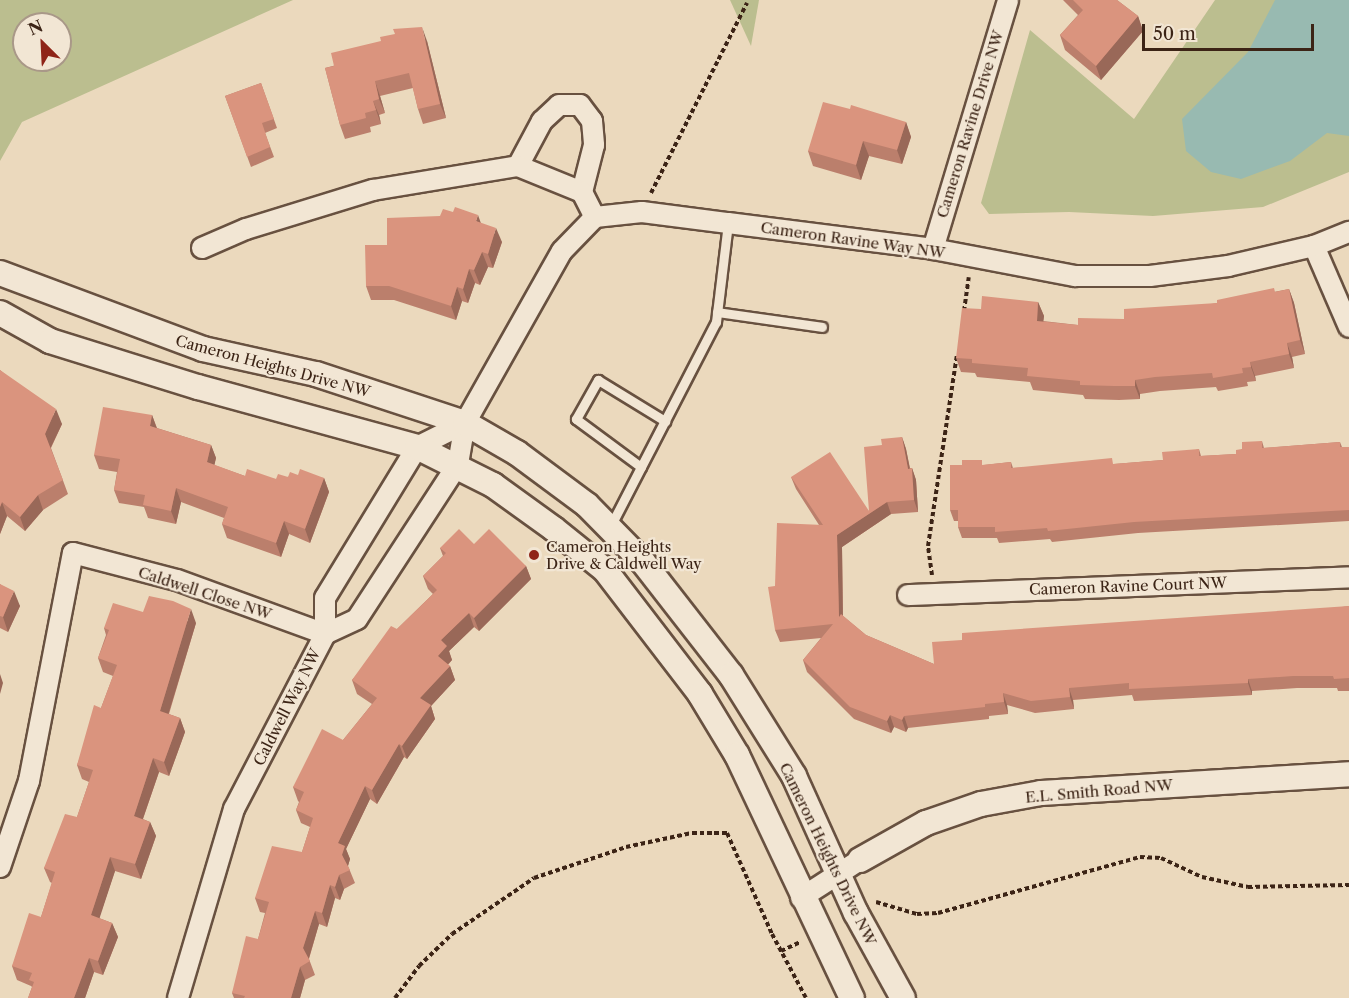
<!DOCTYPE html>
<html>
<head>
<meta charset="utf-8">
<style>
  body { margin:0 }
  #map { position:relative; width:1349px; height:998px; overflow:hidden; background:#ebd9bd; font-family:"Libre Caslon Text",serif }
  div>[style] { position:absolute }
  .green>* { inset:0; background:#bbbe8f }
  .water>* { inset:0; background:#98bab1 }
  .path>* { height:4px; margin-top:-2px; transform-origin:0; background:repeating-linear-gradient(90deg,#3c2416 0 4.5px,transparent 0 7.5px) }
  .roads { filter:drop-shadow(2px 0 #685140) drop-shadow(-2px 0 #685140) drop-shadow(0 2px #685140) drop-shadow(0 -2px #685140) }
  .service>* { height:9px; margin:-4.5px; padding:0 4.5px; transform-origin:4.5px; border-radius:4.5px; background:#f2e6d4 }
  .minor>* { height:20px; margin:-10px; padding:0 10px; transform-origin:10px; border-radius:10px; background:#f2e6d4 }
  .tertiary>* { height:24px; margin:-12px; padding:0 12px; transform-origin:12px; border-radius:12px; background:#f2e6d4 }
  .wall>* { inset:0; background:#bb7f6c }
  .shaded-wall>* { inset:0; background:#996858 }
  .building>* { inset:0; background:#da947e }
  .dots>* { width:16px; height:16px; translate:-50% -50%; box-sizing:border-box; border:3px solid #f2e6d4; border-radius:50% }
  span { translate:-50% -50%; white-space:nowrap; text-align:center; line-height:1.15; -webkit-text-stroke:4.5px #f2e6d4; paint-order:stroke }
  .street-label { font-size:15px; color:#3c2416 }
  .poi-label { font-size:15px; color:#3c2416 }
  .left { translate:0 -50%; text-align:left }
  .north { position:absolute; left:12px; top:12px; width:60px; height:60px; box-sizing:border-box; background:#f2e6d4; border:2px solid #a99888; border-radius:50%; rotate:336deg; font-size:16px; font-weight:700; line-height:24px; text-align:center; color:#3c2416 }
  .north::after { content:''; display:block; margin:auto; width:21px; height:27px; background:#8f2418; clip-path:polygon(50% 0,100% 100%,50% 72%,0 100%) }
  .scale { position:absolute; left:1142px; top:24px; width:172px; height:27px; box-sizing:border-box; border:3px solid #3c2416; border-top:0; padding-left:8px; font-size:18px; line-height:21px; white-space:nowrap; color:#3c2416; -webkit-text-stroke:4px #f2e6d4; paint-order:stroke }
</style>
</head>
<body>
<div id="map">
  <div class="green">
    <i style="clip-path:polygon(evenodd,0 0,293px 0,22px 122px,0 161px,0 0,24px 24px,60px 24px,60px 60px,24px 60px,24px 24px)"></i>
    <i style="clip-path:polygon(730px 0,759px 0,751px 46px)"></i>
    <i style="clip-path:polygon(1215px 0,1349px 0,1349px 172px,1263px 207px,1153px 216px,1069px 212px,989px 214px,981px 203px,1030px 30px,1134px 119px)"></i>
  </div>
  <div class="water">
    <i style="clip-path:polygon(1275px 0,1349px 0,1349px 136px,1327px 133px,1290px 161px,1241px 179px,1211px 172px,1186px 151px,1182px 119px,1248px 52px)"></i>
  </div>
  <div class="path">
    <i style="left:651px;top:193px;width:213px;rotate:-63.2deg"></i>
    <i style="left:964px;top:311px;width:34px;rotate:-82deg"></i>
    <i style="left:932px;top:575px;width:29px;rotate:-98deg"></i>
    <i style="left:928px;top:546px;width:194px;rotate:-81.4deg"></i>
    <i style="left:876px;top:902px;width:43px;rotate:16.3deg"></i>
    <i style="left:917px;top:914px;width:21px;rotate:-3deg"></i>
    <i style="left:938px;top:913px;width:210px;rotate:-15.5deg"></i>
    <i style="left:1140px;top:857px;width:21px;rotate:3deg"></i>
    <i style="left:1161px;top:858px;width:45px;rotate:24.9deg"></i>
    <i style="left:1202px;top:877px;width:47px;rotate:12.3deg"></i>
    <i style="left:1248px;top:887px;width:101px;rotate:-1.1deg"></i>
    <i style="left:781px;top:951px;width:21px;rotate:-25deg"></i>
    <i style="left:395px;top:998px;width:40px;rotate:-53deg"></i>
    <i style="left:419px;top:966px;width:46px;rotate:-44.1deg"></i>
    <i style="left:452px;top:934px;width:99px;rotate:-34.3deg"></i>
    <i style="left:534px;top:878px;width:97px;rotate:-18.6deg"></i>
    <i style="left:626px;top:847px;width:67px;rotate:-12deg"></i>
    <i style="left:692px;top:833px;width:35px"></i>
    <i style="left:727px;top:833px;width:111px;rotate:66deg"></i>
    <i style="left:772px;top:934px;width:72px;rotate:62deg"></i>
  </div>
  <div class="roads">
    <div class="service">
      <i style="left:717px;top:312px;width:106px;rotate:8.1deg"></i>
      <i style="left:641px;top:467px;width:81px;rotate:-143.6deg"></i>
      <i style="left:576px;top:419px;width:45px;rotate:-60.6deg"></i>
      <i style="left:598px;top:380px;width:79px;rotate:31.5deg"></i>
      <i style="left:610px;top:527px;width:231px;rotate:-62.7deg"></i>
      <i style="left:716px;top:322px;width:100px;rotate:-83.1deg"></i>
    </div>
    <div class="minor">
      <i style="left:518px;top:166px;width:51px;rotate:-61.9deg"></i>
      <i style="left:542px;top:121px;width:23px;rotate:-43deg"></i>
      <i style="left:559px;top:105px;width:21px"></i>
      <i style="left:580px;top:105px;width:20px;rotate:53deg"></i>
      <i style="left:592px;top:121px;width:24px;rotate:85deg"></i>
      <i style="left:594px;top:145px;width:49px;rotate:104.3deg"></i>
      <i style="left:1314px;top:246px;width:88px;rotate:66.6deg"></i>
      <i style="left:202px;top:248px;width:48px;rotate:-23.4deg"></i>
      <i style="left:246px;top:229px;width:133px;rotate:-17.1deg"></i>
      <i style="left:373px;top:190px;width:147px;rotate:-9.4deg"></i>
      <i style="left:518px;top:166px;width:69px;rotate:22.1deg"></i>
      <i style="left:582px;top:192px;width:28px;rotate:63deg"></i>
      <i style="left:933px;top:249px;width:260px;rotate:-73.2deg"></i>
      <i style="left:908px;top:595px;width:441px;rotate:-2.3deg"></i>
      <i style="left:0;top:867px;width:91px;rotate:-71.4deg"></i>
      <i style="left:29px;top:781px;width:232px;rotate:-79.1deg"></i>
      <i style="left:73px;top:553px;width:107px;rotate:14.6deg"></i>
      <i style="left:177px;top:580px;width:158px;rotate:20deg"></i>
      <i style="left:325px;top:634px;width:35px;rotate:-25deg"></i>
      <i style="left:357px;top:619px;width:185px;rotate:-56.9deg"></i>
      <i style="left:458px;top:464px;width:42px;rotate:-80.3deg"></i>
      <i style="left:465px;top:423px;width:197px;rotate:-60.6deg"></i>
      <i style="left:562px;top:251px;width:47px;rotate:-45.9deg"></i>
      <i style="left:595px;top:217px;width:47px;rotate:-6.1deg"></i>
      <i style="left:642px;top:212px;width:87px;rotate:7.3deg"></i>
      <i style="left:728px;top:223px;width:207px;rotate:7.2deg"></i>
      <i style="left:933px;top:249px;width:145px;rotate:10.8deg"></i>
      <i style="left:1075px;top:276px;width:75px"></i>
      <i style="left:1150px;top:276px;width:79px;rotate:-7.3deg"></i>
      <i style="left:1228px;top:266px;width:88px;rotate:-13.1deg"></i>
      <i style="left:1314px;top:246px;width:38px;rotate:-22deg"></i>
      <i style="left:801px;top:898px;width:70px;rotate:-32.8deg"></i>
      <i style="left:178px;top:998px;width:197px;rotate:-73.5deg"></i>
      <i style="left:234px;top:809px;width:197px;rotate:-62.5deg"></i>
      <i style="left:325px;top:634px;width:36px;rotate:-90deg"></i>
      <i style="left:325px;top:598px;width:177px;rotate:-58.6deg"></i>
      <i style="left:417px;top:447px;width:54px;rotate:-26.6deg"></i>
    </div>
    <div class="tertiary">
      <i style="left:0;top:273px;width:217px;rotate:20.5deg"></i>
      <i style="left:203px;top:349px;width:116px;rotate:12.5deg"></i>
      <i style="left:316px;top:374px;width:157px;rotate:18.2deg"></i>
      <i style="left:465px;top:423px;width:60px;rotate:30deg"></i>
      <i style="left:517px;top:453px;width:87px;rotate:36.6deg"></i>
      <i style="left:587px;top:505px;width:80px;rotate:45.5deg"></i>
      <i style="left:643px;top:562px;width:143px;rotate:52.1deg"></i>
      <i style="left:731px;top:675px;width:119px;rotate:58deg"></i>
      <i style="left:794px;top:776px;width:150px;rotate:65.7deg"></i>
      <i style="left:856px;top:913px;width:97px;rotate:61.1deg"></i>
      <i style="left:0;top:313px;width:57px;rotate:29.2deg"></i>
      <i style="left:50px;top:341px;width:155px;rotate:17.3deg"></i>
      <i style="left:198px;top:387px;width:227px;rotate:15.3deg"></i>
      <i style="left:417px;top:447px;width:85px;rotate:26.6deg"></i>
      <i style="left:493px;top:485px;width:75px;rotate:35.8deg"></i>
      <i style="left:554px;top:529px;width:65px;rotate:38.8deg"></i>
      <i style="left:605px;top:570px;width:156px;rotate:52.5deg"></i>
      <i style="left:700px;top:694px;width:71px;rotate:58.8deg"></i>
      <i style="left:737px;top:755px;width:269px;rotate:64.7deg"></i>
      <i style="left:860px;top:860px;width:76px;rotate:-29.3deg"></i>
      <i style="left:926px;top:823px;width:58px;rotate:-19.1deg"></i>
      <i style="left:981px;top:804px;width:61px;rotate:-10.4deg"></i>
      <i style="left:1041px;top:793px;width:309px;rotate:-3.5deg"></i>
    </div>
  </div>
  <div class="wall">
    <i style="clip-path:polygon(1063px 0,1117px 0,1138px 16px,1143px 31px,1101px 80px,1065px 50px,1060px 35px,1078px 15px)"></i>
    <i style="clip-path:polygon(427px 41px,446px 118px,423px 124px,418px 109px,413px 88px,380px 96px,385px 113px,379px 115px,381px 124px,370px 127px,371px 132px,345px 139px,340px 125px,325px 68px)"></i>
    <i style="clip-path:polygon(261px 83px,277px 128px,265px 133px,274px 157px,251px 167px,225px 96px)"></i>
    <i style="clip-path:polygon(906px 122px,911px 137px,902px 164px,869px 156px,861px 180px,813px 166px,808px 151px)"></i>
    <i style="clip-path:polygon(481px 223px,502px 242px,493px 268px,488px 267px,480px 285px,475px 283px,468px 303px,462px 301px,456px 320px,394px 300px,371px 300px,366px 286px,387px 245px)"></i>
    <i style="clip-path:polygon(1289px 289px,1294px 303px,1305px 354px,1292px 357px,1294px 368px,1255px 376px,1256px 381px,1247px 382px,1248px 386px,1218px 391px,1216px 387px,1160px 391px,1140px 394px,1140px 399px,1119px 400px,1085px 399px,1083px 395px,1033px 390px,1030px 382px,977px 377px,975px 373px,961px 372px,956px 358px,981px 309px,1038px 302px,1044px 316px,1043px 321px,1078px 325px,1124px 319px,1217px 303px)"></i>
    <i style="clip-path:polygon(0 370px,62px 424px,51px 448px,68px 494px,43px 510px,25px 531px,7px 516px,0 534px)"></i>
    <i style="clip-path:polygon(152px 415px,157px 428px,211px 445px,216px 458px,214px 465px,245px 476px,276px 479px,298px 475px,324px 478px,329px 492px,310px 543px,289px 534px,281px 557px,227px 538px,222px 524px,224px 518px,181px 502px,176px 524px,148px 518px,144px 507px,119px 503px,114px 490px,117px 472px,99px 469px,94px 455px)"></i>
    <i style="clip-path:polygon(902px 437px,906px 449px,910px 468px,912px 468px,916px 480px,918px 512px,891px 514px,842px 547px,843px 616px,866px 635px,934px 664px,1349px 606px,1349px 691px,1338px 691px,1337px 688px,1297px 688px,1252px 691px,1252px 695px,1134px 701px,1132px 695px,1073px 700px,1074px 709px,1035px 713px,1007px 705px,1008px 714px,989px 716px,989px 719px,908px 728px,906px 732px,894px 727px,891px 733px,854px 719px,807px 672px,803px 660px,821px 638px,780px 642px,775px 630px,775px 586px,819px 525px,796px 489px,791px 477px,869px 511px,882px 445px)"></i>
    <i style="clip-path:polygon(1262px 441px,1264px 448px,1340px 442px,1342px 447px,1349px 447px,1349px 521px,1138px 533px,1052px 542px,1050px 539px,999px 543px,997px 538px,962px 538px,958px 527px,958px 521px,954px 521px,950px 510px,984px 465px,1011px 462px,1013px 468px,1114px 464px,1163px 460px,1199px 449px,1201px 456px,1236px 454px,1242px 449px)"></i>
    <i style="clip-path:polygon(474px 544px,526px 566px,531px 579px,479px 631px,474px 627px,449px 651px,452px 660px,448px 665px,450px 666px,455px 680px,431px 706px,435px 719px,407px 759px,404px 757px,377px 804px,370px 799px,346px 849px,350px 859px,348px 866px,355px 883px,344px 889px,340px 900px,335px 898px,327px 927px,319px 924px,309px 959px,315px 975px,305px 980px,300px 998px,234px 998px,232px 993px,258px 939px,265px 913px,260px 912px,255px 898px,302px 852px,310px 827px,301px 823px,296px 810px,299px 802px,298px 801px,293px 787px,343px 740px,372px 704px,357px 694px,352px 680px,397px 629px,433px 594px,428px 589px,423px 576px,443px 556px,440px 548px)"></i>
    <i style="clip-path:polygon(0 584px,20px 606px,8px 632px,0 628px)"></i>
    <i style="clip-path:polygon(143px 612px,196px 623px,169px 714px,180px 718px,185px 732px,169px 776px,159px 772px,143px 819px,150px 822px,156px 836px,141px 879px,115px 871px,99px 918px,112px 923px,118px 937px,103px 975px,94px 972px,85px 998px,28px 998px,32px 987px,31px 986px,17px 980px,12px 966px,41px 917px,52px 883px,50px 882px,44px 868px,77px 817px,89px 782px,82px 779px,77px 765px,101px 708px,113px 676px,103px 672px,98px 658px,106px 635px,104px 628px)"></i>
  </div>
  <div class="shaded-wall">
    <i style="clip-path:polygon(1138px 16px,1143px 31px,1101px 80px,1096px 66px)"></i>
    <i style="clip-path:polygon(422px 27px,427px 41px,446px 118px,440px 104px)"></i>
    <i style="clip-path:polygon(375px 81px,380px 96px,385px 113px,379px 99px)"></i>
    <i style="clip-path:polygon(373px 101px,379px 115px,381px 124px,376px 110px)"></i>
    <i style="clip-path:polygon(906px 122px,911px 137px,902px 164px,897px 150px)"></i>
    <i style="clip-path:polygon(863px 141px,869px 156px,861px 180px,856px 165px)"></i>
    <i style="clip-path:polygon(478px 215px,483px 229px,476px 221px)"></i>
    <i style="clip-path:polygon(496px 228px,502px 242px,493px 268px,488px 254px)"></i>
    <i style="clip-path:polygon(482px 252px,488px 267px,480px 285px,474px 270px)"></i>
    <i style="clip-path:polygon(469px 269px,475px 283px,468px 303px,463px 289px)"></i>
    <i style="clip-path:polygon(457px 287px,462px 301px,456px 320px,451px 306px)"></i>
    <i style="clip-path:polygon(1289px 289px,1294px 303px,1305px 354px,1300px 340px)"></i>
    <i style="clip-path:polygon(1038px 302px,1044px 316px,1042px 334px,1037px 321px)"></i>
    <i style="clip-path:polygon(1287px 343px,1292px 357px,1294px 368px,1289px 354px)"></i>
    <i style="clip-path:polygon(1250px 362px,1255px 376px,1256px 381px,1251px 367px)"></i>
    <i style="clip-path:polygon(1135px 380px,1140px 394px,1140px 399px,1135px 386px)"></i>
    <i style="clip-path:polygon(56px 409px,62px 424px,50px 449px,45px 434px)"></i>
    <i style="clip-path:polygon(152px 415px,157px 429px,150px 426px)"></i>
    <i style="clip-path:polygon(902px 437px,906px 449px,912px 480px,912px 468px,916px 480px,918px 512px,914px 500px)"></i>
    <i style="clip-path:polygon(211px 445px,216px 458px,212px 476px,207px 462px)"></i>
    <i style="clip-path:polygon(324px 478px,329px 492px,310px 543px,305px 529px)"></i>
    <i style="clip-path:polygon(176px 488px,181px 502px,176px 524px,171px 511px)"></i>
    <i style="clip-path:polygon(38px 495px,43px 510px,25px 531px,20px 517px)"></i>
    <i style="clip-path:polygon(2px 502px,7px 516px,0 534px,0 507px)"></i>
    <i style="clip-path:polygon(887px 502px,891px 514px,842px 547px,843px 629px,839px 617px,837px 535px)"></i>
    <i style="clip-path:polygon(284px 521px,289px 534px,281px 557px,276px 543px)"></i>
    <i style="clip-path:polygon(526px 566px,531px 579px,479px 631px,474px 618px)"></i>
    <i style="clip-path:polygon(14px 591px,20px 606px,8px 632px,3px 617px)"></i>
    <i style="clip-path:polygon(191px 609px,196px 623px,165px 725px,160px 711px)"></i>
    <i style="clip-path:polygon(469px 613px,474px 627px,449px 651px,452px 660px,443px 669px,438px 656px,441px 640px)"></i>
    <i style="clip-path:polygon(450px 666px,455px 680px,431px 706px,435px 719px,407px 759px,402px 746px,420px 698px)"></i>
    <i style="clip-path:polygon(0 674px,3px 683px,0 694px)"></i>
    <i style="clip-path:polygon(1248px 679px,1252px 691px,1252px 695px,1248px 683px)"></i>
    <i style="clip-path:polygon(1069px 688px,1073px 700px,1074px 709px,1070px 697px)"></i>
    <i style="clip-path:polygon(1003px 693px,1007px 705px,1008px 714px,1004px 702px)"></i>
    <i style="clip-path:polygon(890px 715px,894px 727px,891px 733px,887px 721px)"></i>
    <i style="clip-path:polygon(904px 716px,908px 728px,906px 732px,902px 720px)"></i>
    <i style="clip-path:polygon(180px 718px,185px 732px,169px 776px,164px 762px)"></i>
    <i style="clip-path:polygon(399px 744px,404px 757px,377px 804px,372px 790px)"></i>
    <i style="clip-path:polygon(153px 758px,159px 772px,139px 830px,134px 816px)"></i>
    <i style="clip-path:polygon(365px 786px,370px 799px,346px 849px,350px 859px,347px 869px,338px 843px)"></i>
    <i style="clip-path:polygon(150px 822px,156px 836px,141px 879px,135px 864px)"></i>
    <i style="clip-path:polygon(110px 857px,115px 871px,96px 929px,91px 915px)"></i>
    <i style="clip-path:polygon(339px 875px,344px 889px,340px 900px,335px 887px)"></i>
    <i style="clip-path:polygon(330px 885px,335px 898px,327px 927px,322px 913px)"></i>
    <i style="clip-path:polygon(315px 911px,319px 924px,308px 961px,303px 948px)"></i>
    <i style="clip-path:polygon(112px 923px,118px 937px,103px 975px,98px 961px)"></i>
    <i style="clip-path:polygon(89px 958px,94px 972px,85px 998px,74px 998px)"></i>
    <i style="clip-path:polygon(300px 967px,305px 980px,300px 998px,291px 998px)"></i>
  </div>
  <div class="building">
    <i style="clip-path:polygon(1073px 0,1117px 0,1138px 16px,1096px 66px,1060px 35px,1083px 10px)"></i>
    <i style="clip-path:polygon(422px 27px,440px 104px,418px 109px,409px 73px,375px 81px,379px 99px,373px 101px,376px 110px,365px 113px,366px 118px,340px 125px,325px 68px,334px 66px,331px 53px,381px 41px,380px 37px,395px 34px,393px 29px)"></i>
    <i style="clip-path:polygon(261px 83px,274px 119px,262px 123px,270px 147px,247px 157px,225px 96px)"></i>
    <i style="clip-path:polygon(823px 102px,850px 109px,851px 105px,906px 122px,897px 150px,863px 141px,856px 165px,808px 151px)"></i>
    <i style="clip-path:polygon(455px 207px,478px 215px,476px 221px,496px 228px,488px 254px,482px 252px,474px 270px,469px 269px,463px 289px,457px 287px,451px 306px,389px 286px,366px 286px,365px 245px,387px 245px,387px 218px,440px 216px,443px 209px,453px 212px)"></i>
    <i style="clip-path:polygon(1274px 288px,1275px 292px,1289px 289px,1300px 340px,1287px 343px,1289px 354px,1250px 362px,1251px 367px,1242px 368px,1243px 373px,1213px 378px,1212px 373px,1155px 377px,1135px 380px,1135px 386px,1114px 386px,1080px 385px,1080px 381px,1027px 376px,1028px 368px,972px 363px,972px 359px,956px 358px,962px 308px,981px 309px,982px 296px,1038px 302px,1037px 321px,1078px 325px,1078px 318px,1124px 319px,1124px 309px,1217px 303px,1217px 300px)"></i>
    <i style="clip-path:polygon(0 370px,56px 409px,45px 434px,63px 480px,38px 495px,20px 517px,2px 502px,0 507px)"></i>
    <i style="clip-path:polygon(103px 407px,152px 415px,150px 426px,211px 445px,207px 462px,245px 476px,247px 469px,276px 479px,278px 474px,288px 477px,290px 472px,298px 475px,300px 469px,324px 478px,305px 529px,284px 521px,276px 543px,222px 524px,228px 507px,176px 488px,171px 511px,143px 505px,145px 495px,114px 490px,120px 459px,94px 455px)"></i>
    <i style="clip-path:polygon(902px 437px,908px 469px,912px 468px,914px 500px,887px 502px,837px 535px,839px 617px,841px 614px,866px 635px,934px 664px,932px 642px,962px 640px,962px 633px,1349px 606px,1349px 678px,1334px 679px,1333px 676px,1293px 676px,1248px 679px,1248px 683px,1129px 689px,1129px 683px,1069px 688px,1070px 697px,1031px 701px,1003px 693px,1004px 702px,985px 704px,985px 707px,904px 716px,902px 720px,890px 715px,887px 721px,850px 707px,803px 660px,833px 624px,775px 630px,768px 587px,775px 586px,777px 523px,823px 525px,791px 477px,830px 452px,869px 511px,864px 447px,882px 445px,881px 439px)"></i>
    <i style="clip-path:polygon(1262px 441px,1262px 448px,1340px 442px,1340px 447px,1349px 447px,1349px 510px,1134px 522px,1048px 531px,1047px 528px,995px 532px,995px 527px,958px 527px,958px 510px,950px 510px,950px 465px,962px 465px,962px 460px,982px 460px,982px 465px,1011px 462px,1011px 468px,1112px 458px,1113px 464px,1163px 460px,1162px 452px,1199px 449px,1199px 456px,1236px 454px,1236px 450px,1242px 449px,1242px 442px)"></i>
    <i style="clip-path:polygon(459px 529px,474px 544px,489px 529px,526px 566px,474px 618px,469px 613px,441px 640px,447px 646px,438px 656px,450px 666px,420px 698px,431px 705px,402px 746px,399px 744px,372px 790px,365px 786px,338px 843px,345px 846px,342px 855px,350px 870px,339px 875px,335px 887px,330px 885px,322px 913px,315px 911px,303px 948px,310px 961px,300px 967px,291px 998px,244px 998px,245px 996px,232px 993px,246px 936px,258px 939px,269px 902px,255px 898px,272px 846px,302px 852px,313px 818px,296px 810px,304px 792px,293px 787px,322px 729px,343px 740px,377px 698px,352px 680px,391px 626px,397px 629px,437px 590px,423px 576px,446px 553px,440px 548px)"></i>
    <i style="clip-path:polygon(0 584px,14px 591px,3px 617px,0 616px)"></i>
    <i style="clip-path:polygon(149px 596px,173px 601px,191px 609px,160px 711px,180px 718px,164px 762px,153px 758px,134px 816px,150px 822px,135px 864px,110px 857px,91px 915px,112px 923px,98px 961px,89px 958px,74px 998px,28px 998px,34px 982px,29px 980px,32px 973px,12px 966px,29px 913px,41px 917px,55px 872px,44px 868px,65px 814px,77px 817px,93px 770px,77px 765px,94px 705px,101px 708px,117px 665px,98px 658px,109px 630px,104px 628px,113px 603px,143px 612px)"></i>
  </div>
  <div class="dots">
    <i style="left:534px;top:555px;background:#8f2418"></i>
  </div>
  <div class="street-label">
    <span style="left:970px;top:124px;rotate:-73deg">Cameron Ravine Drive NW</span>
    <span style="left:853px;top:240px;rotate:8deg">Cameron Ravine Way NW</span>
    <span style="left:273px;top:366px;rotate:15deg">Cameron Heights Drive NW</span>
    <span style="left:1128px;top:586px;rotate:-2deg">Cameron Ravine Court NW</span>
    <span style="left:205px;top:593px;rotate:18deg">Caldwell Close NW</span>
    <span style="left:287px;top:707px;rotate:-63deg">Caldwell Way NW</span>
    <span style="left:1099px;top:791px;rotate:-5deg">E.L. Smith Road NW</span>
    <span style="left:828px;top:854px;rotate:64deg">Cameron Heights Drive NW</span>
  </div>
  <div class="poi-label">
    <span class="left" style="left:546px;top:555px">Cameron Heights<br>Drive &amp; Caldwell Way</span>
  </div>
  <div class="north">N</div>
  <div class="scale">50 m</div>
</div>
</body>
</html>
